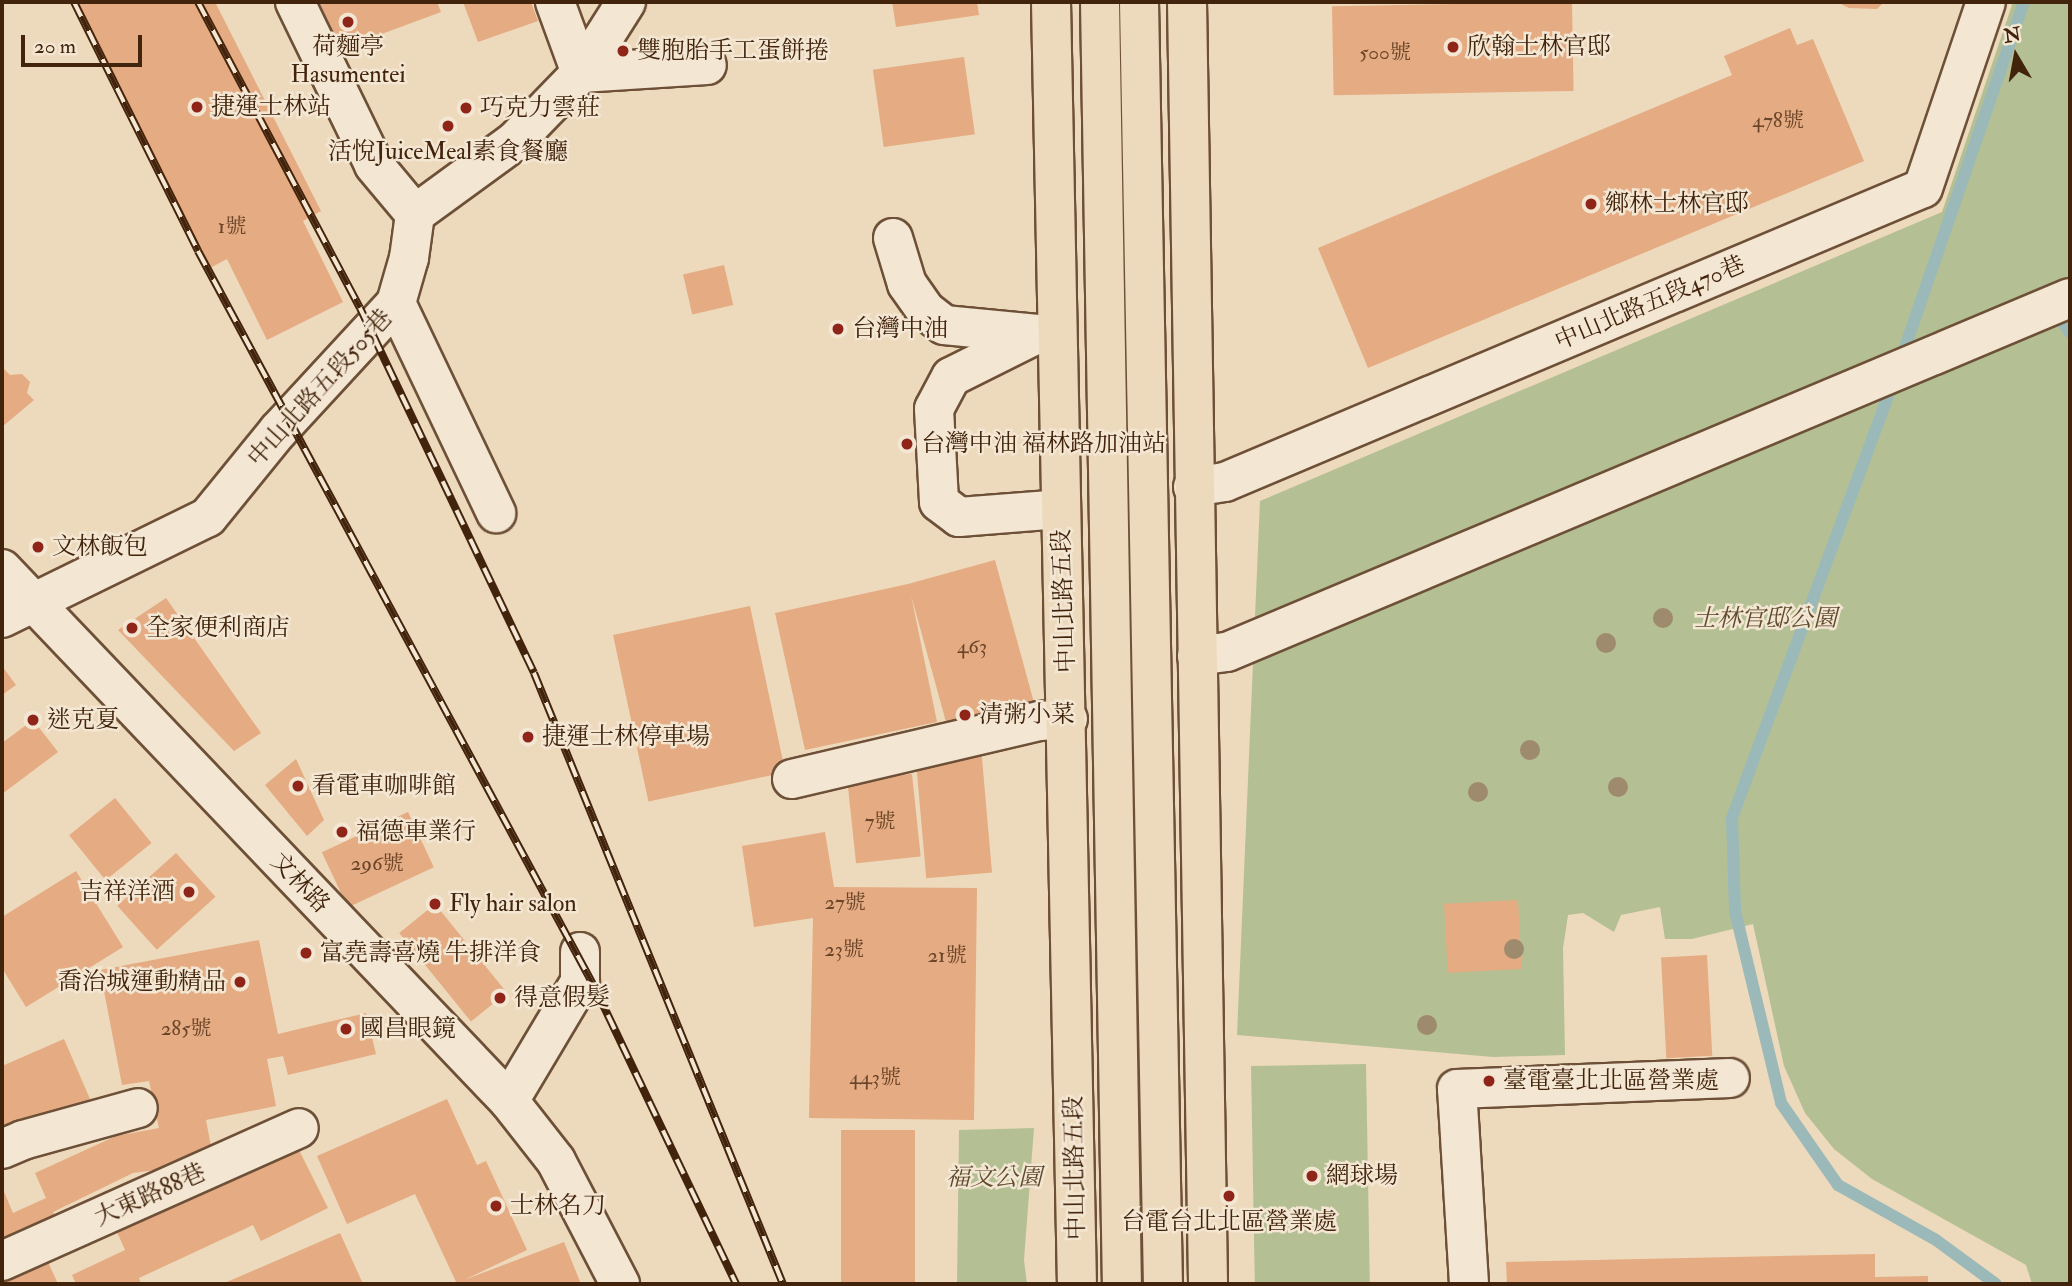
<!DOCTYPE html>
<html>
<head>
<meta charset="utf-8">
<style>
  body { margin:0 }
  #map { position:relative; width:2072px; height:1286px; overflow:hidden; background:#edd9bb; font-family:"IM FELL Double Pica","Noto Serif TC",serif }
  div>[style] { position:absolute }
  .green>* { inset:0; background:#b4c093; transform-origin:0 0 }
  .stream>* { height:12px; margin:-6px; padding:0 6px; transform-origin:6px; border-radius:6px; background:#9bb9b9 }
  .building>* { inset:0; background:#e5ab82; transform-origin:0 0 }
  .roads { filter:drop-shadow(2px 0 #6d5037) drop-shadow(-2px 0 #6d5037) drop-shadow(0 2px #6d5037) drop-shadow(0 -2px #6d5037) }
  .minor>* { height:38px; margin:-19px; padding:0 19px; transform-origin:19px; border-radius:19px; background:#f3e6d3 }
  .major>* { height:38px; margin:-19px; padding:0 19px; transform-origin:19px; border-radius:19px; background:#edd9bb }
  .rail>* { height:8px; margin-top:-4px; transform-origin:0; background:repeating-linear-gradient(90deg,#f3e6d3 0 16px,#42230b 0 32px); box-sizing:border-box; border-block:2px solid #42230b }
  .trees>* { width:20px; height:20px; margin:-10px; border-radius:50%; background:#9e8a6d }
  .dots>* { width:19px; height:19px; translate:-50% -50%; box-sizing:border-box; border:4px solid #f3e6d3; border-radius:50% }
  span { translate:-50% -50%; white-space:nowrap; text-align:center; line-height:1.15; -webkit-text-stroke:5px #f3e6d3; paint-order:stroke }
  .number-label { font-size:21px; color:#6b4529 }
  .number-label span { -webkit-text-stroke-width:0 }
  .poi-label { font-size:24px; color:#42230b }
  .left { translate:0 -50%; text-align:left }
  .right { translate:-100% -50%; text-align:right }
  .street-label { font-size:24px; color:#42230b }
  .park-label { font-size:24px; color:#5e4a2d; font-style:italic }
  .frame { position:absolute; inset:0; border:4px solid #42230b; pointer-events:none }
  .north { position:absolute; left:1981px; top:21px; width:70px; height:70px; -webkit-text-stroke:5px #f3e6d3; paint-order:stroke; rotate:350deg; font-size:19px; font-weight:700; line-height:28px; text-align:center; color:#42230b }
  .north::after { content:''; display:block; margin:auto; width:24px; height:32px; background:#42230b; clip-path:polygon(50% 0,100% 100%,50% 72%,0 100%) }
  .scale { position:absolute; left:21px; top:35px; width:121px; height:32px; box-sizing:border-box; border:4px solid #42230b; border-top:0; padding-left:9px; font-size:21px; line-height:24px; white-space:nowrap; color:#42230b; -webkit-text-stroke:5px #f3e6d3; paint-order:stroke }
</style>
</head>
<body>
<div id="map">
  <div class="green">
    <i style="clip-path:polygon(2013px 2px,2070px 2px,2070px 1284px,2032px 1284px,2026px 1265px,1872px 1179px,1834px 1149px,1805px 1113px,1784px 1066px,1753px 924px,1692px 939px,1665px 939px,1660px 907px,1621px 915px,1614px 932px,1583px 913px,1568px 915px,1563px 948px,1565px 1055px,1493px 1057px,1237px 1035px,1260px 501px,1942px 212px)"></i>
    <i style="left:1366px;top:1064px;width:220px;height:115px;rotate:89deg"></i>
    <i style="clip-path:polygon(1034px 1128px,1024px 1260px,1027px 1284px,957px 1284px,959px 1130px)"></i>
  </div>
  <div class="stream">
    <i style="left:2060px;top:319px;width:17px;rotate:54deg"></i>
    <i style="left:1901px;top:359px;width:378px;rotate:-71deg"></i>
    <i style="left:1894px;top:380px;width:468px;rotate:110.3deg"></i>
    <i style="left:1732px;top:819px;width:92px;rotate:88.1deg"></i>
    <i style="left:1735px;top:911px;width:197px;rotate:76.5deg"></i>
    <i style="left:1781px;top:1103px;width:100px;rotate:55.2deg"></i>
    <i style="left:1838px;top:1185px;width:112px;rotate:29.3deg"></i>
    <i style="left:1936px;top:1240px;width:74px;rotate:36.3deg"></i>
  </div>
  <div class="building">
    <i style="clip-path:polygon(72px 2px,215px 2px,321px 211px,303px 221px,343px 302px,267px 340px,227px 259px,208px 269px)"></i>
    <i style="clip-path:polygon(305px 2px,437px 2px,441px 12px,325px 55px)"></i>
    <i style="clip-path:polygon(463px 2px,531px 2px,538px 21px,478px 42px)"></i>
    <i style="clip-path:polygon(892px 2px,977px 2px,979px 15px,896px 27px)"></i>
    <i style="left:1572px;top:2px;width:89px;height:240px;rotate:89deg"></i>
    <i style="clip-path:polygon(1837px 2px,1884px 2px,1877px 9px,1849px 8px)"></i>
    <i style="clip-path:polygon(1790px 28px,1797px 45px,1813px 39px,1864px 161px,1368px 368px,1318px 248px,1732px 75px,1724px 56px)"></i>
    <i style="left:964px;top:57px;width:78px;height:92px;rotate:82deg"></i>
    <i style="left:724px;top:265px;width:41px;height:42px;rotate:77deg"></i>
    <i style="clip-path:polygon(2px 367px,10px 375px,22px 374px,30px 382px,27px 393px,34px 400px,2px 427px)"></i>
    <i style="clip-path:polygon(995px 560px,1036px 710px,949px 733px,911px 595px,937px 722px,805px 750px,775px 613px,908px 584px)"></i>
    <i style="clip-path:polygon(166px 598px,261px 733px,234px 751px,118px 630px)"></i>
    <i style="left:750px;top:606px;width:170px;height:140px;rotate:78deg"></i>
    <i style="clip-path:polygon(2px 666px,16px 685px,2px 695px)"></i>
    <i style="clip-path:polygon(33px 720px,58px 752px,2px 794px,2px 743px)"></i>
    <i style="left:981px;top:747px;width:126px;height:66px;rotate:85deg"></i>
    <i style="clip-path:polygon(296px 759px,324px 820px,307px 836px,265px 785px)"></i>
    <i style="left:912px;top:774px;width:83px;height:65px;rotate:84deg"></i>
    <i style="left:115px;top:798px;width:58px;height:59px;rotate:51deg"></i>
    <i style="left:408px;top:812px;width:61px;height:95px;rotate:65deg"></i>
    <i style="clip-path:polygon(825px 832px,834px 887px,977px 888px,974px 1120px,809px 1118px,813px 918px,754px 927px,742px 846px)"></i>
    <i style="left:176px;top:853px;width:59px;height:79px;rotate:48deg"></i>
    <i style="clip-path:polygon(76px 871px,123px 947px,26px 1007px,2px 968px,2px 917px)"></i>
    <i style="left:1518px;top:900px;width:69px;height:74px;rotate:87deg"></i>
    <i style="left:435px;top:904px;width:114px;height:46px;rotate:51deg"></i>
    <i style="clip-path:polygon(259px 940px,278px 1034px,366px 1013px,376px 1054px,288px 1075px,283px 1056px,267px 1059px,276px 1106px,206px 1120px,214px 1162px,133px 1173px,53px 1212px,59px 1224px,25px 1240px,18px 1226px,25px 1242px,2px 1252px,2px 1187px,13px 1213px,46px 1198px,35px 1173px,116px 1136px,159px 1128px,149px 1081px,122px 1085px,100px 970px)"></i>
    <i style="left:1707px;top:955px;width:101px;height:46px;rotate:87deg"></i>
    <i style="clip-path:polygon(64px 1039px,90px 1099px,2px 1138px,2px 1066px)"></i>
    <i style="clip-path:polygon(447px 1099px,477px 1165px,486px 1161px,527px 1250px,464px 1280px,564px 1242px,581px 1284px,457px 1284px,415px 1194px,347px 1224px,317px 1156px)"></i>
    <i style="left:841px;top:1130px;width:74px;height:154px"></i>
    <i style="clip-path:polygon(297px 1146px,328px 1208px,261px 1241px,253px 1225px,139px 1278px,141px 1284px,76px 1284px,72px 1275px,125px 1250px,117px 1232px)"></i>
    <i style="clip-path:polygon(340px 1233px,363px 1284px,222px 1284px,264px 1266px)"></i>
    <i style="clip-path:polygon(44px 1253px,58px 1284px,2px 1284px,2px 1272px)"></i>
    <i style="clip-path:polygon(1875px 1254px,1875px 1277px,1928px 1276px,1928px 1284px,1507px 1284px,1506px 1262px)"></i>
  </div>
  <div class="roads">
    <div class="minor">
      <i style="left:295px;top:2px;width:181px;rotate:64.1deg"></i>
      <i style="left:374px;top:165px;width:64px;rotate:50.1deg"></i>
      <i style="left:555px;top:2px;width:76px;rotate:69.9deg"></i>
      <i style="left:581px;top:73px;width:126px;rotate:-3.6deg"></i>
      <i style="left:893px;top:238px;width:48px;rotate:73.1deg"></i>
      <i style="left:907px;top:284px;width:32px;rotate:55deg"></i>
      <i style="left:925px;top:310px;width:24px;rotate:38deg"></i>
      <i style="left:944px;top:325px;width:94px;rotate:5.5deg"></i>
      <i style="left:396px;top:303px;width:233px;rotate:64.5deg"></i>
      <i style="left:1035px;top:335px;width:94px;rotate:153.4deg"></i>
      <i style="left:951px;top:377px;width:36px;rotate:118deg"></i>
      <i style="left:934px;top:409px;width:93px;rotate:86.9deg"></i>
      <i style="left:939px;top:502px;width:25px;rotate:37deg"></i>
      <i style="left:959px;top:517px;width:101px;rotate:-4.5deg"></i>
      <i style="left:1193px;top:487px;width:32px;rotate:-9deg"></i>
      <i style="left:1225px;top:482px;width:757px;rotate:-22.84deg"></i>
      <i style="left:1923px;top:188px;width:196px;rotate:-71.3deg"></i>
      <i style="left:2px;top:569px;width:735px;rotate:46.38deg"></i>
      <i style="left:509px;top:1101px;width:76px;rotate:51.9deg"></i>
      <i style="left:556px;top:1161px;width:139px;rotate:62.5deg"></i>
      <i style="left:2px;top:618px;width:229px;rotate:-26.1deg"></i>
      <i style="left:208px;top:517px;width:111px;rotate:-50.9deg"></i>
      <i style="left:278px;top:431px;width:174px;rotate:-47.3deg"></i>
      <i style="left:396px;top:303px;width:47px;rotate:-73.9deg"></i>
      <i style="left:409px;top:258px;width:44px;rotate:-82.2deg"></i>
      <i style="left:415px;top:214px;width:124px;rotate:-36.1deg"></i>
      <i style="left:515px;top:141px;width:95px;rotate:-45.9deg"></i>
      <i style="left:581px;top:73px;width:84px;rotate:-57.6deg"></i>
      <i style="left:1197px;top:656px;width:30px;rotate:-8deg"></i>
      <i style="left:1227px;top:652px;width:914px;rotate:-22.78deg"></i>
      <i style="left:792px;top:779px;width:255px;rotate:-13.2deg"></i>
      <i style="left:1040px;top:721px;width:28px;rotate:-4deg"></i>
      <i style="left:509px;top:1101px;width:139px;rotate:-59.2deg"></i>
      <i style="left:580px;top:982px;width:30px;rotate:-90deg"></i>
      <i style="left:2px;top:1149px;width:23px;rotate:-23deg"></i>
      <i style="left:23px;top:1140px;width:119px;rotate:-15.5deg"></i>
      <i style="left:2px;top:1261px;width:325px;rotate:-24.1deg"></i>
      <i style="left:1469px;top:1284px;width:195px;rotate:-93.5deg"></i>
      <i style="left:1457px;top:1089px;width:273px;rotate:-2.3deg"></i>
    </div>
    <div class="major">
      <i style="left:1051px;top:2px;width:1282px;rotate:88.84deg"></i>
      <i style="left:1100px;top:2px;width:1282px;rotate:89.02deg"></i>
      <i style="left:1139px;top:2px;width:1282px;rotate:88.93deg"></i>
      <i style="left:1187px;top:2px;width:1282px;rotate:89.06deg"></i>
    </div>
  </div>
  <div class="rail">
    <i style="left:74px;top:2px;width:278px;rotate:63.5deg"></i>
    <i style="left:198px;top:251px;width:835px;rotate:61.69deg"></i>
    <i style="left:594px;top:986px;width:330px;rotate:64.5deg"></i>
    <i style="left:198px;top:2px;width:346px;rotate:62.1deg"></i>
    <i style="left:360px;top:308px;width:404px;rotate:64.5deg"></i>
    <i style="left:534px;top:673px;width:660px;rotate:67.83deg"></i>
  </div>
  <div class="trees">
    <i style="left:1663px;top:618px"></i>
    <i style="left:1606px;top:643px"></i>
    <i style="left:1530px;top:750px"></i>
    <i style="left:1618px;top:787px"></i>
    <i style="left:1478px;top:792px"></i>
    <i style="left:1514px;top:949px"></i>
    <i style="left:1427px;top:1025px"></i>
  </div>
  <div class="dots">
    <i style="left:348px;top:22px;background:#8f2418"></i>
    <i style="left:1453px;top:47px;background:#8f2418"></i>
    <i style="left:623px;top:51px;background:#8f2418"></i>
    <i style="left:197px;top:107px;background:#8f2418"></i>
    <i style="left:466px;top:108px;background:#8f2418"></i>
    <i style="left:448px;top:126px;background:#8f2418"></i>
    <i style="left:1591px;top:204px;background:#8f2418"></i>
    <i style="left:838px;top:329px;background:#8f2418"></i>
    <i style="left:907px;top:444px;background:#8f2418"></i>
    <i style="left:38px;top:547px;background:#8f2418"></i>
    <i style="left:132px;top:628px;background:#8f2418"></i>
    <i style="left:965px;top:715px;background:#8f2418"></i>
    <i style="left:33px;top:720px;background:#8f2418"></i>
    <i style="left:528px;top:737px;background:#8f2418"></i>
    <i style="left:298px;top:786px;background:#8f2418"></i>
    <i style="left:342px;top:832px;background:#8f2418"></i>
    <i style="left:189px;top:892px;background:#8f2418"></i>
    <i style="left:435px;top:904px;background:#8f2418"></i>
    <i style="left:306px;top:953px;background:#8f2418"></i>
    <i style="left:240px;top:982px;background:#8f2418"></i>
    <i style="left:500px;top:998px;background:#8f2418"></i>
    <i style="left:346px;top:1029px;background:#8f2418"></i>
    <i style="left:1489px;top:1081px;background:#8f2418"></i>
    <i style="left:1312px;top:1176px;background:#8f2418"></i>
    <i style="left:1229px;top:1196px;background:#8f2418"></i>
    <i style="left:496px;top:1206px;background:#8f2418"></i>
  </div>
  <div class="number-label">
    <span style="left:1385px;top:53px">500號</span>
    <span style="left:1778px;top:121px">478號</span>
    <span style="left:232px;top:227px">1號</span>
    <span style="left:972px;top:647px">463</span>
    <span style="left:880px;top:822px">7號</span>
    <span style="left:377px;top:864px">296號</span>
    <span style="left:845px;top:903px">27號</span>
    <span style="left:844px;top:950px">23號</span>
    <span style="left:947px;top:956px">21號</span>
    <span style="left:186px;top:1029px">285號</span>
    <span style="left:875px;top:1078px">443號</span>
  </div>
  <div class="poi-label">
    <span style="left:348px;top:61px">荷麵亭<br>Hasumentei</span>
    <span class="left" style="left:1467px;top:47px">欣翰士林官邸</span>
    <span class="left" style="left:637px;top:51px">雙胞胎手工蛋餅捲</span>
    <span class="left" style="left:211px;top:107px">捷運士林站</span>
    <span class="left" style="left:480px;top:108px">巧克力雲莊</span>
    <span style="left:448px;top:152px">活悅JuiceMeal素食餐廳</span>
    <span class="left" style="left:1605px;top:204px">鄉林士林官邸</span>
    <span class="left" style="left:852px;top:329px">台灣中油</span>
    <span class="left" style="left:921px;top:444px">台灣中油 福林路加油站</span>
    <span class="left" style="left:52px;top:547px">文林飯包</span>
    <span class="left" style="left:146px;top:628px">全家便利商店</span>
    <span class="left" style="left:979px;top:715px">清粥小菜</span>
    <span class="left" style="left:47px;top:720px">迷克夏</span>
    <span class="left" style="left:542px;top:737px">捷運士林停車場</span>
    <span class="left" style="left:312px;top:786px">看電車咖啡館</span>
    <span class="left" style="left:356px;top:832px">福德車業行</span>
    <span class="right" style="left:175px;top:892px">吉祥洋酒</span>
    <span class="left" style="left:449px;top:904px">Fly hair salon</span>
    <span class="left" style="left:320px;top:953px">富堯壽喜燒 牛排洋食</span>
    <span class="right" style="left:226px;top:982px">喬治城運動精品</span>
    <span class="left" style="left:514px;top:998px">得意假髮</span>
    <span class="left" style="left:360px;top:1029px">國昌眼鏡</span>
    <span class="left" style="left:1503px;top:1081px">臺電臺北北區營業處</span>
    <span class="left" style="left:1326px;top:1176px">網球場</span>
    <span class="left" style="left:510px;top:1206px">士林名刀</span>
    <span style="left:1229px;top:1222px">台電台北北區營業處</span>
  </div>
  <div class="street-label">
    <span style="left:1650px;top:303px;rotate:-23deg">中山北路五段470巷</span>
    <span style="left:320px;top:388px;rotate:-48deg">中山北路五段505巷</span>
    <span style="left:1064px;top:601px;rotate:-92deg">中山北路五段</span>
    <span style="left:300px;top:883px;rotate:46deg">文林路</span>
    <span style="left:1075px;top:1168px;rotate:-91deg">中山北路五段</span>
    <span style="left:150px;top:1195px;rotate:-24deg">大東路88巷</span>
  </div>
  <div class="park-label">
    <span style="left:1765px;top:619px">士林官邸公園</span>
    <span style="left:994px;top:1178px">福文公園</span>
  </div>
  <div class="frame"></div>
  <div class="north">N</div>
  <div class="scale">20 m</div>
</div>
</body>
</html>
